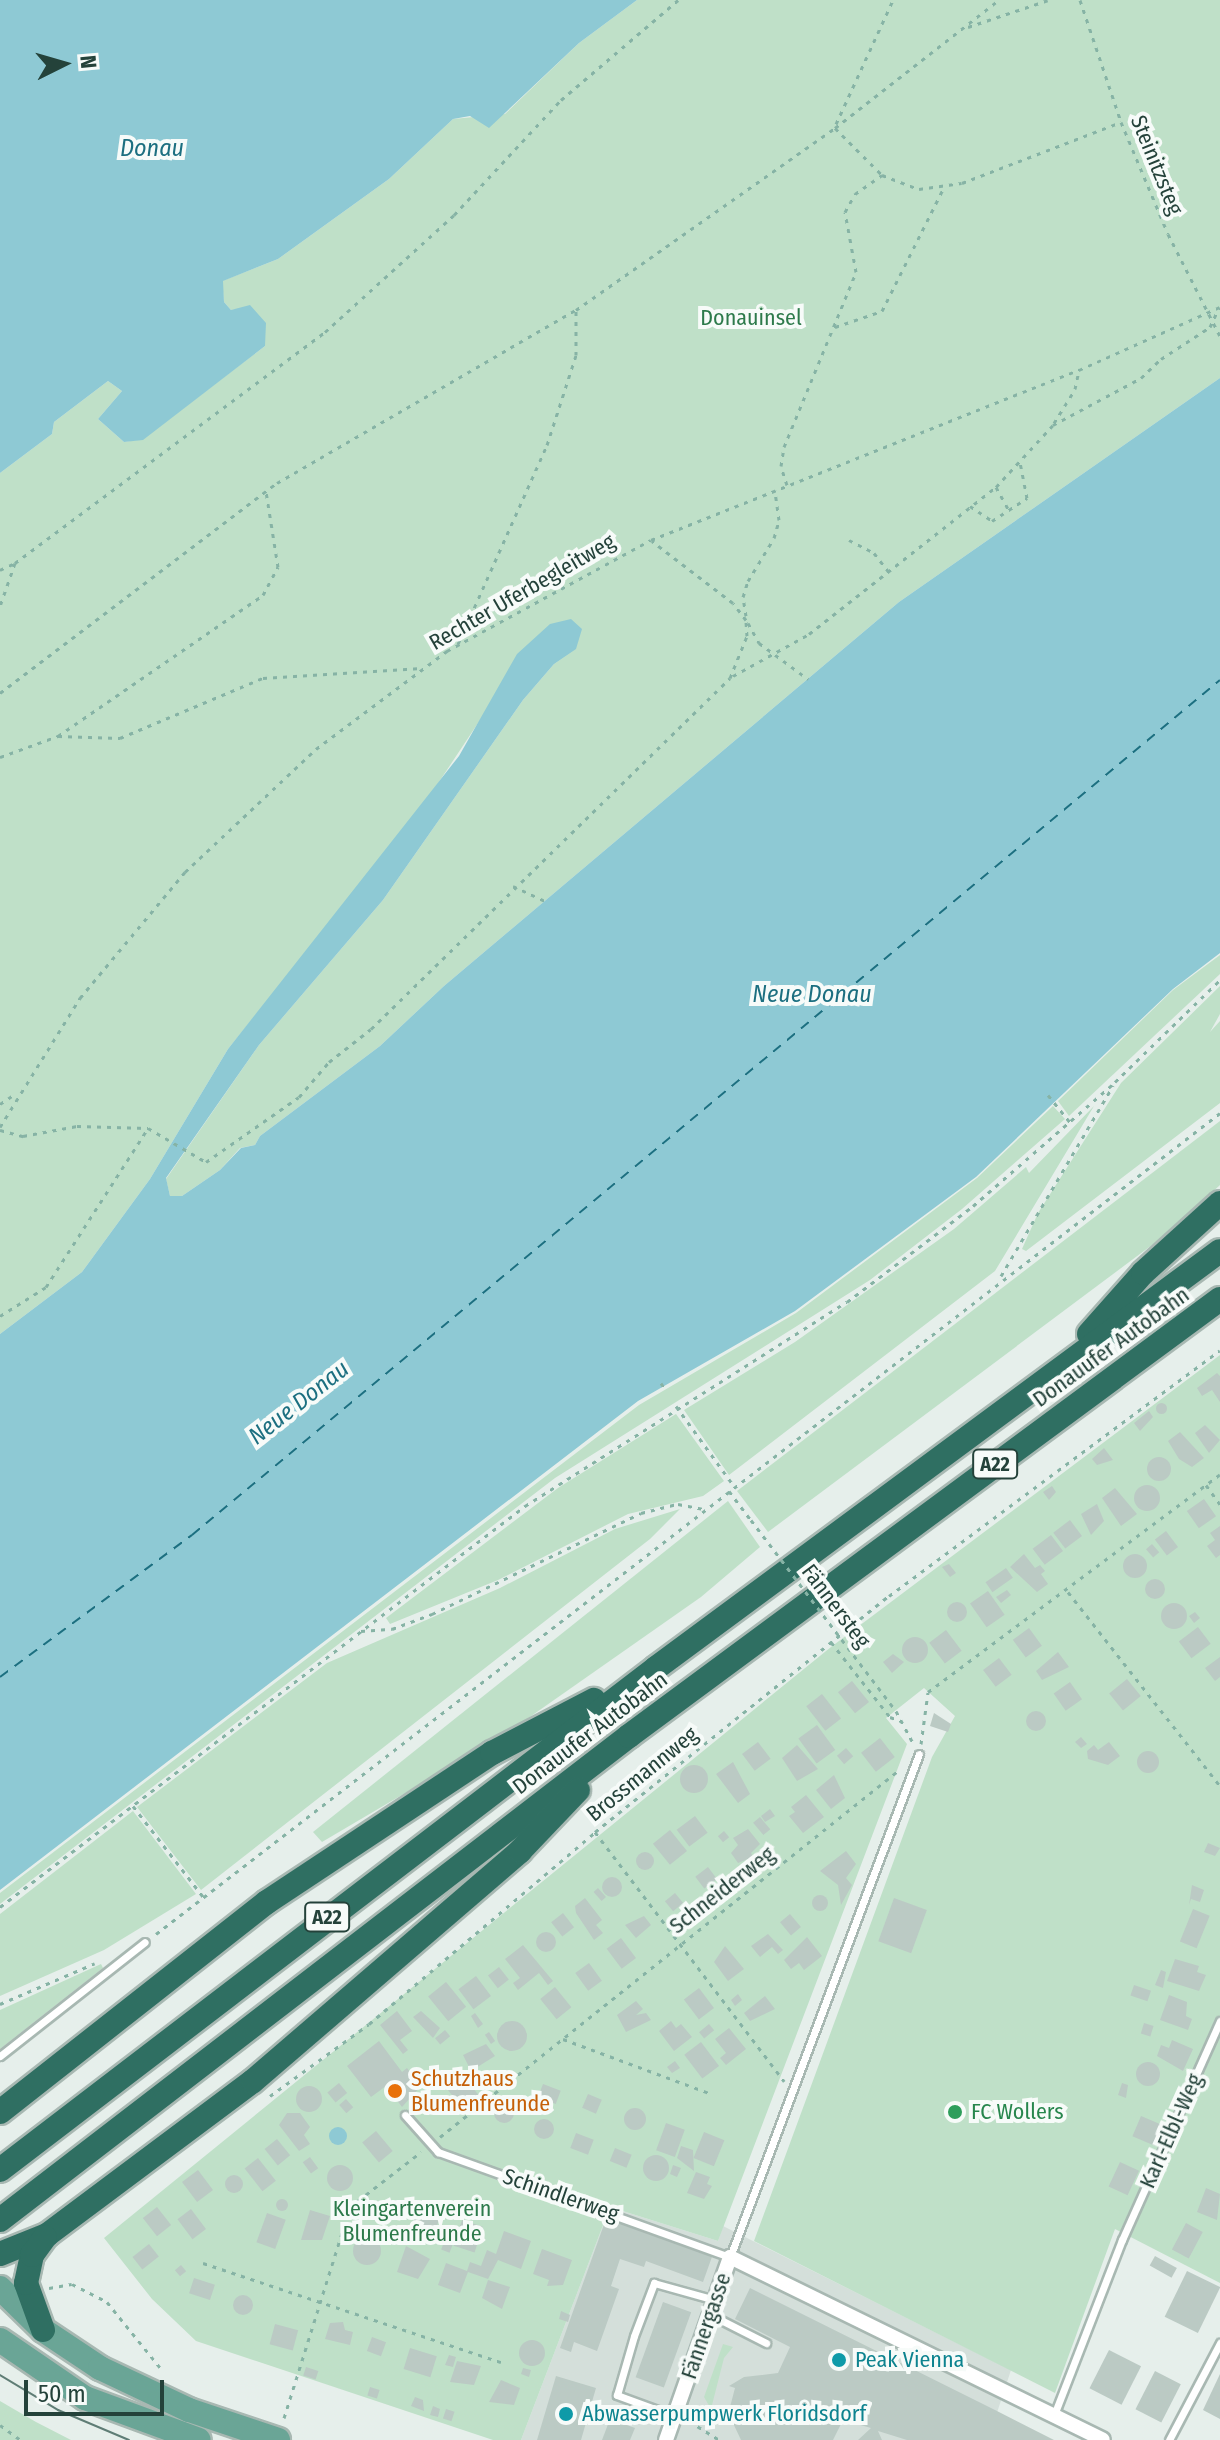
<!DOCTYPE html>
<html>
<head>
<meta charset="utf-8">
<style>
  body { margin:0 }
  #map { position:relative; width:1220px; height:2440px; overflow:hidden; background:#e6efeb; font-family:"Fira Sans Condensed",sans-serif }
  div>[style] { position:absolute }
  .built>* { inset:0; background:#d4dfda }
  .green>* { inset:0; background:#bfe0c8 }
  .water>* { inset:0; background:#8ec9d4 }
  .round { border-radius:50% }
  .ferry>* { height:2px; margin-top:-1px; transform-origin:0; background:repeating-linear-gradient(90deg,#1c6f80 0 10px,transparent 0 18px) }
  .building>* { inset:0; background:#bbcac4; transform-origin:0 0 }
  .path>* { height:3px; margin-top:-1.5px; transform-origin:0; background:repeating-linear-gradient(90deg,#86b3a5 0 4px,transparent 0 10px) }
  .roads { filter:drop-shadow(2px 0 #a8b8b2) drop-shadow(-2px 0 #a8b8b2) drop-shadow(0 2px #a8b8b2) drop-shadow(0 -2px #a8b8b2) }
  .service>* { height:7px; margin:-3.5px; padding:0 3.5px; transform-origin:3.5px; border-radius:3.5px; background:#fff }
  .minor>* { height:14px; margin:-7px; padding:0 7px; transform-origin:7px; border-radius:7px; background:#fff }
  .primary>* { height:24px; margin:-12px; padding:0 12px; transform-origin:12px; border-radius:12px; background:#6aa596 }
  .motorway>* { height:24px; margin:-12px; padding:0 12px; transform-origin:12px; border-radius:12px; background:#2f6f62 }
  .tram>* { height:2px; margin:-1px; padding:0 1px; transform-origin:1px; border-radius:1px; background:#5f7d75 }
  .path-bridge>* { height:3px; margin-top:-1.5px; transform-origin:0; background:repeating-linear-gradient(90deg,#86b3a5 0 4px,transparent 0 10px) }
  .dots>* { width:22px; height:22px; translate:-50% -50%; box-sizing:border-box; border:4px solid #f7fbf9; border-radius:50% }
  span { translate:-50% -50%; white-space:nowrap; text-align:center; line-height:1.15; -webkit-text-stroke:8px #f7fbf9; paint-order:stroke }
  .shield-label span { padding:2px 6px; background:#f7fbf9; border:2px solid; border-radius:6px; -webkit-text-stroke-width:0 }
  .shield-label { font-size:20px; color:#24423a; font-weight:700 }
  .street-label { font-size:22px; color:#24423a }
  .park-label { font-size:22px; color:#2d7a4b }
  .food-label { font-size:22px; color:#c56008 }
  .left { translate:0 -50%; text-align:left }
  .leisure-label { font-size:22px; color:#27864d }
  .culture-label { font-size:22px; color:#0d838f }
  .water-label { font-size:24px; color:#1c6f80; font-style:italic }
  .north { position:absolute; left:24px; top:24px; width:80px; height:80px; -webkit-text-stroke:6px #f7fbf9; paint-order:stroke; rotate:85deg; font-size:22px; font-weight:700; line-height:32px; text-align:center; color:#24423a }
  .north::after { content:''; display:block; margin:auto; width:28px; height:36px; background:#24423a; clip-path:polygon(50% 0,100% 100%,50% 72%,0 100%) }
  .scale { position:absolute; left:24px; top:2380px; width:140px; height:36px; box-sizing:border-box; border:4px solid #24423a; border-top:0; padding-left:10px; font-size:24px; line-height:28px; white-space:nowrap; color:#24423a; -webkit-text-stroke:6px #f7fbf9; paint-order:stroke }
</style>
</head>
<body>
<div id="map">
  <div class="built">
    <i style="clip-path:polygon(610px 2207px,718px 2241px,723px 2226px,1011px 2370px,988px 2440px,521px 2440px)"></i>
  </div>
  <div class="green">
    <i style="clip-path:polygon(637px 0,1220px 0,1220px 378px,899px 602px,444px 986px,380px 1046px,260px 1136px,255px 1145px,240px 1148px,220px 1170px,182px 1196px,170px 1196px,166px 1179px,259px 1045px,383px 900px,523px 700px,554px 664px,576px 649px,488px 708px,417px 815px,228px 1049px,150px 1179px,82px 1272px,0 1334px,0 473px,52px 434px,54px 422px,108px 381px,122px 391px,98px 419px,124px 442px,143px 439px,265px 346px,244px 309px,231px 310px,224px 302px,222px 281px,278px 259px,389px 179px,453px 119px,505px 114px,579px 43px)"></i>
    <i style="clip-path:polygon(1220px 955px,1220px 974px,1069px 1116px,1058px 1101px,1173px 990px)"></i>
    <i style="clip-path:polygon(1220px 986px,1220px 1014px,1210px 1032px,1220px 1021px,1220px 1103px,1026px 1251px,1022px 1249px,1038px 1213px,1121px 1083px)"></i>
    <i style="clip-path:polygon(1053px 1106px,1065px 1119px,962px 1209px,870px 1280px,555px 1478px,0 1904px,0 1893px,639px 1405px,796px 1313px,977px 1178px)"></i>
    <i style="clip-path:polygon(1094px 1106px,995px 1271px,729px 1475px,684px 1410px,795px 1342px,954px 1229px,1026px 1167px,1029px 1173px)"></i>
    <i style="clip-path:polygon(1220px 1121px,1220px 1185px,1168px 1233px,768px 1532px,737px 1491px)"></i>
    <i style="clip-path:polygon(1220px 1355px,1220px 2283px,1115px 2229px,1055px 2393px,754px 2241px,932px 1757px,955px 1716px,924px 1688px,886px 1718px,907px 1744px,718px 2241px,610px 2207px,521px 2440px,493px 2440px,196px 2341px,152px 2299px,104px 2238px,831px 1647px)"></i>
    <i style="clip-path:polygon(676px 1414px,724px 1481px,703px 1496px,628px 1514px,498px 1580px,390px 1624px,386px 1618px,558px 1488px)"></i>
    <i style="clip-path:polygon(728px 1501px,760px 1547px,701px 1597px,507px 1733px,322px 1842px,313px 1832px)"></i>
    <i style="clip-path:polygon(680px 1509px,650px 1539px,201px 1890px,137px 1807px,327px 1663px,500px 1588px,615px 1529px)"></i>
    <i style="clip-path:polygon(133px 1811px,196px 1894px,104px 1950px,0 1996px,0 1914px)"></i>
    <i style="clip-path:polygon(101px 1964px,103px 1968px,0 2049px,0 2010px)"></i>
    <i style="clip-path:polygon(723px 2344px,733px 2347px,724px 2358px,711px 2409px,704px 2397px)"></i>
    <i style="clip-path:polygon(0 2401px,36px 2422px,71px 2440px,0 2440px)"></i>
  </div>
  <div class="water">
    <i style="clip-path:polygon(0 0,637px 0,579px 43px,489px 128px,470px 116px,453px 119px,389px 179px,278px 259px,223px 281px,224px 302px,231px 310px,250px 305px,266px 323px,265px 346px,143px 440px,124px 442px,98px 419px,122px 391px,108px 381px,54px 422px,52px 434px,0 473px)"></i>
    <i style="clip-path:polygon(1220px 378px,1220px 953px,1173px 989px,976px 1177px,795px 1311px,638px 1401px,0 1890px,0 1334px,82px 1272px,150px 1179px,228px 1049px,459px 756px,517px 654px,550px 624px,571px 619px,582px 629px,576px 649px,554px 664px,523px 700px,383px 900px,259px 1045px,166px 1178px,170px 1196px,182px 1196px,220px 1170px,241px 1148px,255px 1145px,260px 1136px,380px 1046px,444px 986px,899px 602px)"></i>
    <i class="round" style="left:329px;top:2127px;width:18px;height:18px"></i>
  </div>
  <div class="ferry">
    <i style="left:0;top:1677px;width:239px;rotate:-36.5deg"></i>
    <i style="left:192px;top:1535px;width:1337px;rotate:-39.75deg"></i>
  </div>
  <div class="building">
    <i style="clip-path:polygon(1217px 1373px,1220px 1376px,1220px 1402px,1212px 1390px,1202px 1396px,1197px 1388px)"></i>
    <i class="round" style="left:1155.5px;top:1402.5px;width:11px;height:11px"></i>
    <i style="clip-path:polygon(1149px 1411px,1153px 1417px,1140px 1431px,1134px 1423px)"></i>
    <i style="clip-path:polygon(1205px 1425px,1220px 1440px,1209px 1453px,1195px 1433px)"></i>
    <i style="clip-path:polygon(1180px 1432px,1204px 1458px,1192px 1467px,1179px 1459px,1168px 1441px)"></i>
    <i style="clip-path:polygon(1104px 1448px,1113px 1460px,1097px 1465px,1092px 1459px)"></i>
    <i class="round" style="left:1147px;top:1457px;width:24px;height:24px"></i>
    <i class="round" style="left:1134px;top:1485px;width:26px;height:26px"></i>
    <i style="clip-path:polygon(1052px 1486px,1056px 1492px,1049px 1500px,1043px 1492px)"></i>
    <i style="clip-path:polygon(1115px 1488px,1137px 1514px,1121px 1526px,1102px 1498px)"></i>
    <i style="left:1204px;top:1499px;width:21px;height:21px;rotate:55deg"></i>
    <i style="clip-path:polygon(1097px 1504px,1104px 1521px,1091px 1535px,1081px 1514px)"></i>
    <i style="left:1070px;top:1520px;width:20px;height:21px;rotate:53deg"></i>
    <i style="clip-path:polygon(1220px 1526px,1220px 1555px,1216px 1558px,1207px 1546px,1215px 1540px,1210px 1533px)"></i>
    <i style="left:1166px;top:1531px;width:20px;height:14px;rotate:53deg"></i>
    <i style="left:1051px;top:1535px;width:20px;height:23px;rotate:53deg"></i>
    <i style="left:1152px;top:1544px;width:11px;height:8px;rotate:49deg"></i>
    <i style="clip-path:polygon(1024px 1554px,1035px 1568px,1040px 1565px,1045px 1571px,1041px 1574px,1048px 1584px,1037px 1592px,1010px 1567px)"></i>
    <i class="round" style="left:1123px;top:1554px;width:24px;height:24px"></i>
    <i style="clip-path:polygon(949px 1564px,956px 1573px,950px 1577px,942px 1567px)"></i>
    <i style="left:1006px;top:1568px;width:12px;height:25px;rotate:55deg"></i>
    <i class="round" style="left:1145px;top:1579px;width:20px;height:20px"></i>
    <i style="clip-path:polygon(1007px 1590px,1011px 1595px,1001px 1603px,996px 1597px)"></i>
    <i style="left:988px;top:1591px;width:29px;height:22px;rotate:55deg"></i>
    <i class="round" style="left:947px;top:1602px;width:20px;height:20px"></i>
    <i class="round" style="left:1161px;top:1603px;width:26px;height:26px"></i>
    <i style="clip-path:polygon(1195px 1612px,1200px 1618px,1194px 1623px,1189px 1616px)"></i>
    <i style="left:1198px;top:1627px;width:21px;height:24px;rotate:53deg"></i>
    <i style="left:1029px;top:1628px;width:22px;height:20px;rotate:54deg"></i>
    <i style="left:946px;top:1630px;width:26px;height:21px;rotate:53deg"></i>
    <i class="round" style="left:902px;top:1637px;width:26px;height:26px"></i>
    <i style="clip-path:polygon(1058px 1652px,1069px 1667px,1042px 1680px,1036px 1671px)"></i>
    <i style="clip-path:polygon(893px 1654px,904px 1662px,892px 1673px,883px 1662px)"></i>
    <i style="clip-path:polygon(1220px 1657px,1220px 1677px,1215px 1681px,1205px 1668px)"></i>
    <i style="left:999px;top:1658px;width:21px;height:20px;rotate:53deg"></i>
    <i style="left:1127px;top:1679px;width:22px;height:23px;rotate:51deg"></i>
    <i style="left:852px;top:1681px;width:27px;height:18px;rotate:51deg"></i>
    <i style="left:1070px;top:1682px;width:21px;height:20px;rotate:55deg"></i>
    <i style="left:822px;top:1694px;width:31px;height:20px;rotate:52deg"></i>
    <i class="round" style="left:1026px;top:1711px;width:20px;height:20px"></i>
    <i style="clip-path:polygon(934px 1713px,951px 1724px,948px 1732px,930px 1726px)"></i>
    <i style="left:817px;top:1725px;width:31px;height:23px;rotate:54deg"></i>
    <i style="clip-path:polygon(1081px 1737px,1087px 1744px,1081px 1748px,1075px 1742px)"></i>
    <i style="left:880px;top:1738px;width:24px;height:24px;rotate:52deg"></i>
    <i style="left:758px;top:1742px;width:21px;height:20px;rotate:53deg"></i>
    <i style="clip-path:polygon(1109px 1742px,1120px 1756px,1108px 1765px,1088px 1759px,1087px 1751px,1094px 1745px,1098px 1750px)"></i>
    <i style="clip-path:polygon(797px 1745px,818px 1769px,797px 1781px,782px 1758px)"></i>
    <i style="left:846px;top:1748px;width:11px;height:12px;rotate:49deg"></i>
    <i class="round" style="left:1137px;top:1751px;width:22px;height:22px"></i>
    <i style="clip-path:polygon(733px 1762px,750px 1794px,738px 1803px,716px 1774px)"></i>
    <i class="round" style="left:680px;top:1765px;width:28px;height:28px"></i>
    <i style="clip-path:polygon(834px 1775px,845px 1798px,831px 1809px,816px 1790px)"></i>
    <i style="clip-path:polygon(806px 1795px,824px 1817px,803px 1833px,789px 1816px,795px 1812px,791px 1807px)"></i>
    <i style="clip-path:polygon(770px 1809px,775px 1816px,765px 1822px,761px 1816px)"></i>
    <i style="left:695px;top:1816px;width:21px;height:23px;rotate:53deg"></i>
    <i style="left:760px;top:1817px;width:16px;height:9px;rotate:50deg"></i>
    <i style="clip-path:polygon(748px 1829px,760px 1844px,751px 1853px,753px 1857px,738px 1863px,731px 1853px,738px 1845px,733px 1838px)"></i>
    <i style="left:670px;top:1830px;width:27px;height:22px;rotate:51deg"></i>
    <i style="left:724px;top:1831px;width:8px;height:8px;rotate:50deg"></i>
    <i style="clip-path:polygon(1208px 1843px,1220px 1848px,1215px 1856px,1204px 1852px)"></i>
    <i style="clip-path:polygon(846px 1851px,856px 1864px,846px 1878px,852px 1885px,841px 1905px,838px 1885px,820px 1871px)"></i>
    <i class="round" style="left:636px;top:1852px;width:18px;height:18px"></i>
    <i style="left:708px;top:1867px;width:15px;height:16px;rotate:53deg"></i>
    <i class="round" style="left:602px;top:1877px;width:20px;height:20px"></i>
    <i style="clip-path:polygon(1192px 1885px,1204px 1890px,1200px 1902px,1191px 1899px,1189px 1905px)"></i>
    <i style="left:598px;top:1888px;width:12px;height:6px;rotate:48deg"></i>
    <i style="left:675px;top:1893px;width:13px;height:13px;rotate:51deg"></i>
    <i class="round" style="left:812px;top:1895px;width:16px;height:16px"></i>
    <i style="clip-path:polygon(585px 1898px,602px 1920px,596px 1925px,603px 1933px,594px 1940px,576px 1913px,575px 1906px)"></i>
    <i style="left:894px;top:1898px;width:35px;height:46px;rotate:20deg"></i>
    <i style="left:1193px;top:1909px;width:18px;height:35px;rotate:22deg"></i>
    <i style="left:563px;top:1913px;width:18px;height:15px;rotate:52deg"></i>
    <i style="left:790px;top:1914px;width:17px;height:13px;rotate:50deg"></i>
    <i style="clip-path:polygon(644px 1916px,651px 1925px,636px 1938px,625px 1925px)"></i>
    <i class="round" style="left:536px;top:1932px;width:20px;height:20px"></i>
    <i style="clip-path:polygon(768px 1934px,783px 1950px,778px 1954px,772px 1947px,760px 1957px,751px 1946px)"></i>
    <i style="clip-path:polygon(807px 1937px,822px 1956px,804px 1970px,799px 1963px,791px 1969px,784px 1960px)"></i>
    <i style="left:621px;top:1938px;width:25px;height:18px;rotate:53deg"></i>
    <i style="clip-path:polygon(523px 1945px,553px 1981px,548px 1985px,539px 1973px,518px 1990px,513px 1983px,520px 1978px,505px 1959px)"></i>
    <i style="clip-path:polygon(725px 1946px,744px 1969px,728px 1981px,714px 1962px)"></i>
    <i style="clip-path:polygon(1175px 1959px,1199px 1966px,1197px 1972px,1206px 1975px,1199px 1991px,1167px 1981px)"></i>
    <i style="left:589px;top:1963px;width:22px;height:17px;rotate:54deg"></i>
    <i style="left:499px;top:1967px;width:16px;height:14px;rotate:52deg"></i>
    <i style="clip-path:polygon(1161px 1970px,1166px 1972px,1163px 1988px,1155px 1985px)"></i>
    <i style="left:476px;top:1976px;width:25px;height:22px;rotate:53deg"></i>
    <i style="left:446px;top:1982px;width:32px;height:23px;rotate:51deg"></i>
    <i style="left:1134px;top:1985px;width:18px;height:11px;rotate:19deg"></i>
    <i style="left:555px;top:1987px;width:26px;height:19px;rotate:51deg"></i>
    <i style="left:699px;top:1988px;width:25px;height:19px;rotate:53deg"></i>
    <i style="clip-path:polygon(738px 1994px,742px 2000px,735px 2006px,731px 2000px)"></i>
    <i style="clip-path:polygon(1169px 1995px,1187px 2002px,1186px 2016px,1192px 2019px,1188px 2030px,1160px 2020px)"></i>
    <i style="clip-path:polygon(765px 1996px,775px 2009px,750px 2021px,744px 2013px)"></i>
    <i style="clip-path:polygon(636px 2001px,643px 2009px,636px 2015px,646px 2013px,651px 2020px,626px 2032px,617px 2015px)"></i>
    <i style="clip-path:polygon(397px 2011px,412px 2031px,400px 2040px,408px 2050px,403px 2054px,380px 2025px)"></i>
    <i style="clip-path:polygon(421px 2011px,440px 2028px,433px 2038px,413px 2017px)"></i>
    <i style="clip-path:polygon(475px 2013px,483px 2024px,478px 2028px,471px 2016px)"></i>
    <i style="clip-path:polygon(671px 2021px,676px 2028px,681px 2024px,692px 2037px,674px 2051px,659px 2031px)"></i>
    <i class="round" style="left:497px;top:2021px;width:30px;height:30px"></i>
    <i style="left:1144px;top:2023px;width:10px;height:11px;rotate:17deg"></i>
    <i style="left:709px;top:2024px;width:8px;height:13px;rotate:50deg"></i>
    <i style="clip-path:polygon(729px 2028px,746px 2049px,726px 2065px,720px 2058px,726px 2053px,715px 2039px)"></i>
    <i style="left:445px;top:2030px;width:8px;height:13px;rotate:50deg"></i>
    <i style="left:489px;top:2032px;width:11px;height:5px;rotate:56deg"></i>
    <i style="clip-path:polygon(1172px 2040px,1193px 2049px,1183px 2071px,1157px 2056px,1161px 2045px,1169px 2048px)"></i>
    <i style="clip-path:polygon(379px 2041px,402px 2072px,407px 2068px,421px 2086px,402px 2107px,386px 2086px,371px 2097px,347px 2066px)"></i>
    <i style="left:701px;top:2042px;width:30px;height:21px;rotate:53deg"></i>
    <i style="clip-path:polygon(486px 2044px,495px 2056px,471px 2071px,463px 2055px)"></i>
    <i style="clip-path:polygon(675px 2061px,680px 2068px,672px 2073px,667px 2067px)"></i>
    <i class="round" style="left:1136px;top:2062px;width:24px;height:24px"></i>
    <i style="left:459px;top:2070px;width:31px;height:21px;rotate:52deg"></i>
    <i style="left:339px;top:2083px;width:13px;height:15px;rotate:51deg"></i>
    <i style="clip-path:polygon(1122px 2083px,1128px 2085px,1126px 2098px,1118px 2095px)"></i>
    <i style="left:543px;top:2084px;width:19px;height:14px;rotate:21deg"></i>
    <i class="round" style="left:296px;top:2086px;width:26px;height:26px"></i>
    <i style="left:588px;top:2094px;width:15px;height:15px;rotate:23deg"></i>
    <i style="left:346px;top:2099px;width:11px;height:9px;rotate:49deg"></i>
    <i class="round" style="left:494px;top:2103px;width:20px;height:20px"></i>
    <i class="round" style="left:624px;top:2108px;width:22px;height:22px"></i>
    <i style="clip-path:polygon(287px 2113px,300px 2113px,310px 2127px,304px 2135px,310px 2144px,299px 2151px,279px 2125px)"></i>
    <i style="left:1141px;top:2116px;width:25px;height:22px;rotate:23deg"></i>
    <i class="round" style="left:534px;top:2119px;width:20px;height:20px"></i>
    <i style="left:666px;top:2123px;width:20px;height:29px;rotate:20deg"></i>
    <i style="left:376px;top:2131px;width:26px;height:18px;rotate:50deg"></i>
    <i style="left:704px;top:2132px;width:22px;height:28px;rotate:22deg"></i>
    <i style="left:576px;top:2133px;width:19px;height:16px;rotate:21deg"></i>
    <i style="left:277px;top:2139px;width:21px;height:16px;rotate:51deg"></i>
    <i style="clip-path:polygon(681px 2146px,693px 2150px,694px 2171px,677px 2158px)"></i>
    <i style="left:615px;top:2148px;width:18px;height:14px;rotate:22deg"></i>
    <i class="round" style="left:643px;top:2155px;width:26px;height:26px"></i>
    <i style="left:310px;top:2157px;width:14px;height:9px;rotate:54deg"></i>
    <i style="left:258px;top:2158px;width:29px;height:17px;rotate:52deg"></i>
    <i style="left:1120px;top:2162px;width:21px;height:27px;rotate:25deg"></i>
    <i class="round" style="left:327px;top:2165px;width:26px;height:26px"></i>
    <i style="clip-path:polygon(673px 2165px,681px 2168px,677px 2177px,670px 2174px)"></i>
    <i style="left:198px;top:2170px;width:25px;height:20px;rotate:53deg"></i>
    <i style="clip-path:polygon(696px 2172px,710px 2177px,707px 2184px,712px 2186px,704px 2199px,687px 2193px)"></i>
    <i class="round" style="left:225px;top:2175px;width:18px;height:18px"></i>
    <i style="clip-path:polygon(1206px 2188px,1220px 2194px,1217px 2220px,1197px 2212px)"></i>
    <i class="round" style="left:276px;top:2199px;width:12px;height:12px"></i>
    <i style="left:157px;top:2207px;width:23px;height:18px;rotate:52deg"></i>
    <i style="left:191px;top:2209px;width:25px;height:17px;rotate:53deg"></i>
    <i style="clip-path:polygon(429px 2209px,441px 2214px,434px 2234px,412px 2225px,418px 2210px,428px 2213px)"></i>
    <i style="clip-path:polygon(310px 2210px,330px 2216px,322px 2240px,301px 2240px)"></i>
    <i style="left:267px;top:2213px;width:20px;height:31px;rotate:20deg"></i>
    <i style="clip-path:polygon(607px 2216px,713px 2254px,703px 2282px,646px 2261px,644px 2267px,620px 2259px,611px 2286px,619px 2289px,597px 2351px,574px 2342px,571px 2352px,560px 2348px)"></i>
    <i style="left:462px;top:2220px;width:22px;height:27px;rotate:18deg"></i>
    <i style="left:1186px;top:2223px;width:19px;height:30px;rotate:28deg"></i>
    <i style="clip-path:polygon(504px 2231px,531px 2241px,521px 2269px,498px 2260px,488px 2279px,468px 2272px,460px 2293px,438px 2285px,446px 2263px,467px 2271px,470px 2262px,481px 2266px,487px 2250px,496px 2254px)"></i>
    <i style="clip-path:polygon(415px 2232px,424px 2235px,422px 2242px,413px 2238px)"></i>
    <i class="round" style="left:353px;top:2237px;width:28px;height:28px"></i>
    <i style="left:444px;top:2242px;width:9px;height:8px;rotate:21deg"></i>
    <i style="left:149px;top:2244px;width:16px;height:21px;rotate:52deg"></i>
    <i style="clip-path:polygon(406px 2246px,430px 2259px,418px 2279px,397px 2272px)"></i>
    <i style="clip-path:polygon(542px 2249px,572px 2260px,563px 2285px,547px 2286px,549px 2280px,533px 2274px)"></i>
    <i style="left:1155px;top:2256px;width:25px;height:11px;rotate:29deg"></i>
    <i style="left:181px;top:2265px;width:8px;height:8px;rotate:50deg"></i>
    <i style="left:1187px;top:2271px;width:37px;height:51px;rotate:26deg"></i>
    <i style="left:194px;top:2278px;width:22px;height:16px;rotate:18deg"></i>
    <i style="clip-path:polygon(488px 2280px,510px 2287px,502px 2309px,482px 2298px)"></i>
    <i style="clip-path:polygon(750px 2288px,993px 2409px,1054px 2440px,907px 2440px,878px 2431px,882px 2440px,858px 2440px,871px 2428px,843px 2420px,833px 2440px,741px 2440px,725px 2406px,730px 2407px,735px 2388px,729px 2386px,744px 2377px,778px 2373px,790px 2347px,735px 2319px)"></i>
    <i class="round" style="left:233px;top:2295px;width:20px;height:20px"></i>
    <i style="left:663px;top:2302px;width:30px;height:80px;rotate:20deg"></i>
    <i style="clip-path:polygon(561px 2311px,570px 2315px,568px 2322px,559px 2319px)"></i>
    <i style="clip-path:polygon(343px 2322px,345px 2330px,353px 2332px,350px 2345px,325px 2339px,330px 2323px)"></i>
    <i style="left:275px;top:2324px;width:24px;height:21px;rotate:15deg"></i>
    <i style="left:372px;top:2337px;width:15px;height:15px;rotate:20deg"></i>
    <i class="round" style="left:519px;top:2340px;width:26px;height:26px"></i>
    <i style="left:410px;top:2348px;width:28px;height:22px;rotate:17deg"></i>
    <i style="left:1109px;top:2350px;width:36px;height:43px;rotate:27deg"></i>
    <i style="clip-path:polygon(449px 2355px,456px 2357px,453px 2367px,445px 2365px)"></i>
    <i style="clip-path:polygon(457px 2361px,481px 2366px,474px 2385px,450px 2382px)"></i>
    <i style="left:306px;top:2367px;width:13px;height:9px;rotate:18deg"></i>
    <i style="clip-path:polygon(523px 2368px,531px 2370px,529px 2377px,521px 2374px)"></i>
    <i style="left:1155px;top:2371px;width:29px;height:43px;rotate:27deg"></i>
    <i style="clip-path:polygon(1220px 2374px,1220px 2419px,1203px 2410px)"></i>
    <i style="clip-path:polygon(556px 2376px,596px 2388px,581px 2440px,537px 2440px)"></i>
    <i style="clip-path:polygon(501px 2380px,520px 2388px,514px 2405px,489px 2402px)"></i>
    <i style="left:370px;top:2387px;width:10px;height:9px;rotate:17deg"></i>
    <i style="clip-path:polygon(415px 2397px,423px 2400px,424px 2411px,411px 2406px)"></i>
    <i style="clip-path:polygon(433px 2406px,440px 2409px,438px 2417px,430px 2415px)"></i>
    <i style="left:446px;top:2409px;width:9px;height:10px;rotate:18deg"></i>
    <i style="clip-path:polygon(610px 2419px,635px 2428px,630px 2440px,602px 2440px)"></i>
  </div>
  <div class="path">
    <i style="left:1080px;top:0;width:129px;rotate:71.4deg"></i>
    <i style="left:1121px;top:122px;width:121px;rotate:67.2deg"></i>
    <i style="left:968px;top:27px;width:84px;rotate:-18.6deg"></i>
    <i style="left:836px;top:124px;width:136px;rotate:-65.3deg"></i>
    <i style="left:835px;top:128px;width:66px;rotate:45deg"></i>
    <i style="left:882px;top:175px;width:40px;rotate:21deg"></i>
    <i style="left:919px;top:189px;width:43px;rotate:-7.9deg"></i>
    <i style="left:962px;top:183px;width:170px;rotate:-21deg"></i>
    <i style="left:835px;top:327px;width:50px;rotate:-18.8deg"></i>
    <i style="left:882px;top:311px;width:139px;rotate:-63.4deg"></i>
    <i style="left:1054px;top:423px;width:40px;rotate:-58deg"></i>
    <i style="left:1075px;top:389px;width:19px;rotate:-78deg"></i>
    <i style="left:787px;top:485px;width:20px;rotate:-108deg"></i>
    <i style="left:781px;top:466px;width:19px;rotate:-81deg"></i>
    <i style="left:784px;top:447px;width:189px;rotate:-67.6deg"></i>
    <i style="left:856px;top:272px;width:61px;rotate:-100.4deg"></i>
    <i style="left:845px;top:212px;width:21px;rotate:-61deg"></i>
    <i style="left:855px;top:194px;width:33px;rotate:-35deg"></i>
    <i style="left:996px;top:487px;width:26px;rotate:61deg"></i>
    <i style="left:970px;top:506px;width:27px;rotate:34deg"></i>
    <i style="left:992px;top:521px;width:42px;rotate:-33.3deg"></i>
    <i style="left:1027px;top:498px;width:36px;rotate:-101deg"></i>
    <i style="left:849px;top:540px;width:28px;rotate:27deg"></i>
    <i style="left:874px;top:553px;width:23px;rotate:52deg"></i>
    <i style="left:15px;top:563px;width:387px;rotate:-36.7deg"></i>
    <i style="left:325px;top:332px;width:174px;rotate:-42.2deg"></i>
    <i style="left:454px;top:215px;width:157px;rotate:-47.1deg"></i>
    <i style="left:561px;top:100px;width:154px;rotate:-40.5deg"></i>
    <i style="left:0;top:570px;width:17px;rotate:-25deg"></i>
    <i style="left:15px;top:563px;width:46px;rotate:109.2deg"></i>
    <i style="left:746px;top:616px;width:19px;rotate:-99deg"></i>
    <i style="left:743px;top:597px;width:17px;rotate:-73deg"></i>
    <i style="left:748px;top:581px;width:50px;rotate:-58.8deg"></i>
    <i style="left:774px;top:538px;width:19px;rotate:-74deg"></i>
    <i style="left:779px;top:520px;width:30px;rotate:-98deg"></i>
    <i style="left:748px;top:623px;width:23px;rotate:61deg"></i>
    <i style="left:759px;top:643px;width:61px;rotate:36.3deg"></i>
    <i style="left:458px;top:644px;width:218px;rotate:-65.9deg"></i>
    <i style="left:547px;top:445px;width:95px;rotate:-72.1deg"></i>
    <i style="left:576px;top:355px;width:44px;rotate:-90deg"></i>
    <i style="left:733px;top:676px;width:87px;rotate:-28.9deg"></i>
    <i style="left:809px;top:634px;width:238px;rotate:-38.2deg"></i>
    <i style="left:996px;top:487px;width:84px;rotate:-47.4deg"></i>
    <i style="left:1053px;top:425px;width:100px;rotate:-28.1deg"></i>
    <i style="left:1141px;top:378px;width:28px;rotate:-44deg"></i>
    <i style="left:1161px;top:359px;width:59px;rotate:-33.1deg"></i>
    <i style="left:1210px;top:327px;width:21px;rotate:-65deg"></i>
    <i style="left:0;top:693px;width:348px;rotate:-37.2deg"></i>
    <i style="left:277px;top:483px;width:345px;rotate:-30.1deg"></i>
    <i style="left:576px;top:310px;width:317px;rotate:-35.1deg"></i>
    <i style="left:835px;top:128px;width:208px;rotate:-38deg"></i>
    <i style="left:58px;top:736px;width:62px;rotate:1.8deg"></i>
    <i style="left:120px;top:738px;width:155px;rotate:-22.8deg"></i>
    <i style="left:263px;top:678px;width:159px;rotate:-3.6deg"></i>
    <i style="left:0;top:757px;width:62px;rotate:-19.9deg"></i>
    <i style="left:58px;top:736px;width:249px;rotate:-34.5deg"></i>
    <i style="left:263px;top:595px;width:32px;rotate:-62deg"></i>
    <i style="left:278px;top:567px;width:77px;rotate:-99deg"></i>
    <i style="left:513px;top:886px;width:35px;rotate:25deg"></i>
    <i style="left:1048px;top:1095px;width:35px;rotate:51deg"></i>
    <i style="left:0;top:1104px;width:18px;rotate:-34deg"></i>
    <i style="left:0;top:1127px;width:152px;rotate:-58.2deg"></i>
    <i style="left:80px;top:998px;width:164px;rotate:-50.2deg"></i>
    <i style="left:185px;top:872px;width:180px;rotate:-43.2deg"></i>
    <i style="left:316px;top:749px;width:164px;rotate:-36.8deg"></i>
    <i style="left:447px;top:651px;width:232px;rotate:-28.6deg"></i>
    <i style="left:651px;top:540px;width:461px;rotate:-21.7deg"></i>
    <i style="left:1079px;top:370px;width:154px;rotate:-24.1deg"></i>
    <i style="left:0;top:1130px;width:24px;rotate:15deg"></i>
    <i style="left:23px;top:1136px;width:55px;rotate:-10.5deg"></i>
    <i style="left:77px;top:1126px;width:71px;rotate:1.6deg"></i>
    <i style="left:148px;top:1128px;width:67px;rotate:30.4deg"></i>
    <i style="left:206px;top:1162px;width:113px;rotate:-35deg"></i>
    <i style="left:299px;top:1097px;width:46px;rotate:-49.4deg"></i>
    <i style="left:329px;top:1062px;width:53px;rotate:-38.2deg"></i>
    <i style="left:371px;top:1029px;width:502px;rotate:-44.35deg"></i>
    <i style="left:730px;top:678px;width:45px;rotate:-68deg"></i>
    <i style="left:747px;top:636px;width:16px;rotate:-94deg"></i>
    <i style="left:746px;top:620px;width:21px;rotate:-127deg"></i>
    <i style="left:733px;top:603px;width:102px;rotate:-142.6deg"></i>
    <i style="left:1001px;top:1276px;width:221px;rotate:-59.5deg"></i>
    <i style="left:0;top:1316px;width:54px;rotate:-32.2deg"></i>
    <i style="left:46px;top:1287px;width:189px;rotate:-57.3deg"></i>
    <i style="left:661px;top:1383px;width:7px;rotate:56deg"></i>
    <i style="left:676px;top:1406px;width:99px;rotate:54.1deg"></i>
    <i style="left:1206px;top:1485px;width:24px;rotate:54deg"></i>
    <i style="left:729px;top:1491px;width:36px;rotate:53deg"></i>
    <i style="left:1068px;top:1592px;width:246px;rotate:51.9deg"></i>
    <i style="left:361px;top:1631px;width:31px;rotate:-4deg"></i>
    <i style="left:392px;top:1629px;width:43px;rotate:-20.6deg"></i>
    <i style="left:432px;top:1614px;width:232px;rotate:-25.8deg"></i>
    <i style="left:641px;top:1513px;width:38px;rotate:-14deg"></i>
    <i style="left:678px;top:1504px;width:26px;rotate:11deg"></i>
    <i style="left:831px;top:1642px;width:95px;rotate:51.8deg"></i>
    <i style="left:890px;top:1717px;width:12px;rotate:20deg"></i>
    <i style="left:896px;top:1711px;width:36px;rotate:62deg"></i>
    <i style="left:921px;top:1744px;width:52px;rotate:-82.3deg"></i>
    <i style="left:928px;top:1692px;width:364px;rotate:-36.7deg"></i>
    <i style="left:133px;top:1806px;width:116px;rotate:52.3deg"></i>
    <i style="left:595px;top:1832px;width:313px;rotate:52.8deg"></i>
    <i style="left:0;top:1907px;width:661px;rotate:-37.37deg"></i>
    <i style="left:525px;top:1506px;width:381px;rotate:-32.4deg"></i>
    <i style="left:847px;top:1302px;width:158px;rotate:-37.3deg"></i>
    <i style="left:973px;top:1206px;width:189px;rotate:-41.1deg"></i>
    <i style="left:1115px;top:1082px;width:146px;rotate:-44.2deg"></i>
    <i style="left:156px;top:1934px;width:1344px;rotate:-37.65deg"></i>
    <i style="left:0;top:2004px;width:103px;rotate:-23.3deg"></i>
    <i style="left:563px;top:2039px;width:159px;rotate:20.3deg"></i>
    <i style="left:270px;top:2096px;width:122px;rotate:-36deg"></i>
    <i style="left:369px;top:2024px;width:297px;rotate:-40.3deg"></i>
    <i style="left:595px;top:1832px;width:377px;rotate:-38.8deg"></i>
    <i style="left:889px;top:1596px;width:412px;rotate:-36.6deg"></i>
    <i style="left:440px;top:2137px;width:588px;rotate:-38.64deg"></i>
    <i style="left:203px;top:2263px;width:314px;rotate:18.4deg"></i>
    <i style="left:49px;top:2288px;width:23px;rotate:-10deg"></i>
    <i style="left:72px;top:2284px;width:39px;rotate:27deg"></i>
    <i style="left:107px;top:2302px;width:87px;rotate:51deg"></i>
    <i style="left:284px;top:2418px;width:221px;rotate:-72.6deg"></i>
    <i style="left:350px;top:2207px;width:90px;rotate:-37.8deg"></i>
    <i style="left:689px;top:2421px;width:36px;rotate:32deg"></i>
    <i style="left:0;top:2425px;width:26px;rotate:36deg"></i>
  </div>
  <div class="roads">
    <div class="service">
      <i style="left:0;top:2056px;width:184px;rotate:-38.2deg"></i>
      <i style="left:405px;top:2115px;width:50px;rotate:48.3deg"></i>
      <i style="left:438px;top:2152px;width:310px;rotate:19.8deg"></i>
      <i style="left:730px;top:2257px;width:537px;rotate:-69.41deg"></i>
      <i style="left:711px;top:2315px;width:62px;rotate:27deg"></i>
      <i style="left:1054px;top:2415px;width:188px;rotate:-68.8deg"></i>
      <i style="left:1122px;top:2240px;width:240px;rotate:-65.9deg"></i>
      <i style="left:674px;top:2416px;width:61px;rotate:-159.8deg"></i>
      <i style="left:617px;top:2395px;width:61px;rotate:-73.9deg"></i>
      <i style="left:634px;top:2336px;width:57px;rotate:-69.3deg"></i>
      <i style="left:654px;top:2283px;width:63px;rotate:15.6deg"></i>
      <i style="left:1169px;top:2440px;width:110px;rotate:-62.3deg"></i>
    </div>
    <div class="minor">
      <i style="left:666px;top:2440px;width:194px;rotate:-70.7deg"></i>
      <i style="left:730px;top:2257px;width:415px;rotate:26.1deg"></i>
    </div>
    <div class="primary">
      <i style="left:0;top:2288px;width:60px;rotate:44.3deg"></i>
      <i style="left:43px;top:2330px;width:69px;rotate:33.7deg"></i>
      <i style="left:100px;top:2368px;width:98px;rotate:25.3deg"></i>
      <i style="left:189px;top:2410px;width:94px;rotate:18.6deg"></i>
      <i style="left:0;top:2340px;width:103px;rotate:34.3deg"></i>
      <i style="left:85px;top:2398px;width:121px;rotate:20.2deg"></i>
    </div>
    <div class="motorway">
      <i style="left:1089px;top:1334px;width:81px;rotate:-48.5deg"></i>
      <i style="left:1143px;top:1273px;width:104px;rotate:-42.3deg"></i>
      <i style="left:0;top:2112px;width:340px;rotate:-38.2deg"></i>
      <i style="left:267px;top:1902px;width:270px;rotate:-33.5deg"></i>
      <i style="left:492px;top:1753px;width:115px;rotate:-27.5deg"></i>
      <i style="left:0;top:2170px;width:826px;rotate:-37.42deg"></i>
      <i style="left:656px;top:1668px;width:701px;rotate:-36.48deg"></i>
      <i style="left:0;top:2220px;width:794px;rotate:-37.58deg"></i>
      <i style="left:629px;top:1736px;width:735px;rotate:-36.48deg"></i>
      <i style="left:0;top:2254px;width:51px;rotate:-22deg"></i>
      <i style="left:47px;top:2235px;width:257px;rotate:-36.8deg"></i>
      <i style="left:253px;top:2081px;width:352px;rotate:-40.7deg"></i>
      <i style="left:520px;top:1851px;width:84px;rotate:-46.4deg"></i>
      <i style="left:43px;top:2330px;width:50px;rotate:-109.9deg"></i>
      <i style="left:26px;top:2283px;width:29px;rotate:-78deg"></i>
      <i style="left:32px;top:2255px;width:22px;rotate:-54deg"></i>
    </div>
  </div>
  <div class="tram">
    <i style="left:0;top:2375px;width:68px;rotate:31.1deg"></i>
    <i style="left:58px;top:2410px;width:77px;rotate:22.9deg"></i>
  </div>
  <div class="path-bridge">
    <i style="left:1168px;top:234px;width:114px;rotate:63deg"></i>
    <i style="left:751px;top:1520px;width:240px;rotate:52.8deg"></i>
  </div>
  <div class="dots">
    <i style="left:395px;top:2091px;background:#e8710a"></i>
    <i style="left:955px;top:2112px;background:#2e9e5b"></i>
    <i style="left:839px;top:2360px;background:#0f9aa8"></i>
    <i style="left:566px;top:2414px;background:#0f9aa8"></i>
  </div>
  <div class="shield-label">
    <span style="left:995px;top:1464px">A22</span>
    <span style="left:327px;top:1917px">A22</span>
  </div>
  <div class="street-label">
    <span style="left:1157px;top:165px;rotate:68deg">Steinitzsteg</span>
    <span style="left:522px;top:592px;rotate:-30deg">Rechter Uferbegleitweg</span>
    <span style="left:1111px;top:1347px;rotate:-36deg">Donauufer Autobahn</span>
    <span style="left:836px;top:1606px;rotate:53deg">Fännersteg</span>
    <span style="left:590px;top:1733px;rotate:-37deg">Donauufer Autobahn</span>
    <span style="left:642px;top:1774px;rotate:-39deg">Brossmannweg</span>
    <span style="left:722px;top:1890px;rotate:-38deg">Schneiderweg</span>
    <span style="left:1171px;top:2131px;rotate:-66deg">Karl-Elbl-Weg</span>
    <span style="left:561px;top:2195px;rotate:19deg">Schindlerweg</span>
    <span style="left:706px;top:2326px;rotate:-71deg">Fännergasse</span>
  </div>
  <div class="park-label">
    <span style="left:751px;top:318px">Donauinsel</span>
    <span style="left:412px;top:2221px">Kleingartenverein<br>Blumenfreunde</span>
  </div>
  <div class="food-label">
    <span class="left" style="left:411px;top:2091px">Schutzhaus<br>Blumenfreunde</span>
  </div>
  <div class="leisure-label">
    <span class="left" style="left:971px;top:2112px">FC Wollers</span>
  </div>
  <div class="culture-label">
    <span class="left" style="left:855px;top:2360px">Peak Vienna</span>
    <span class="left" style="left:582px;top:2414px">Abwasserpumpwerk Floridsdorf</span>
  </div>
  <div class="water-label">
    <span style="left:152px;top:149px">Donau</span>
    <span style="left:812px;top:995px">Neue Donau</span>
    <span style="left:299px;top:1403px;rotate:-38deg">Neue Donau</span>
  </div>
  <div class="north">N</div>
  <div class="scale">50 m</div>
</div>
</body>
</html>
